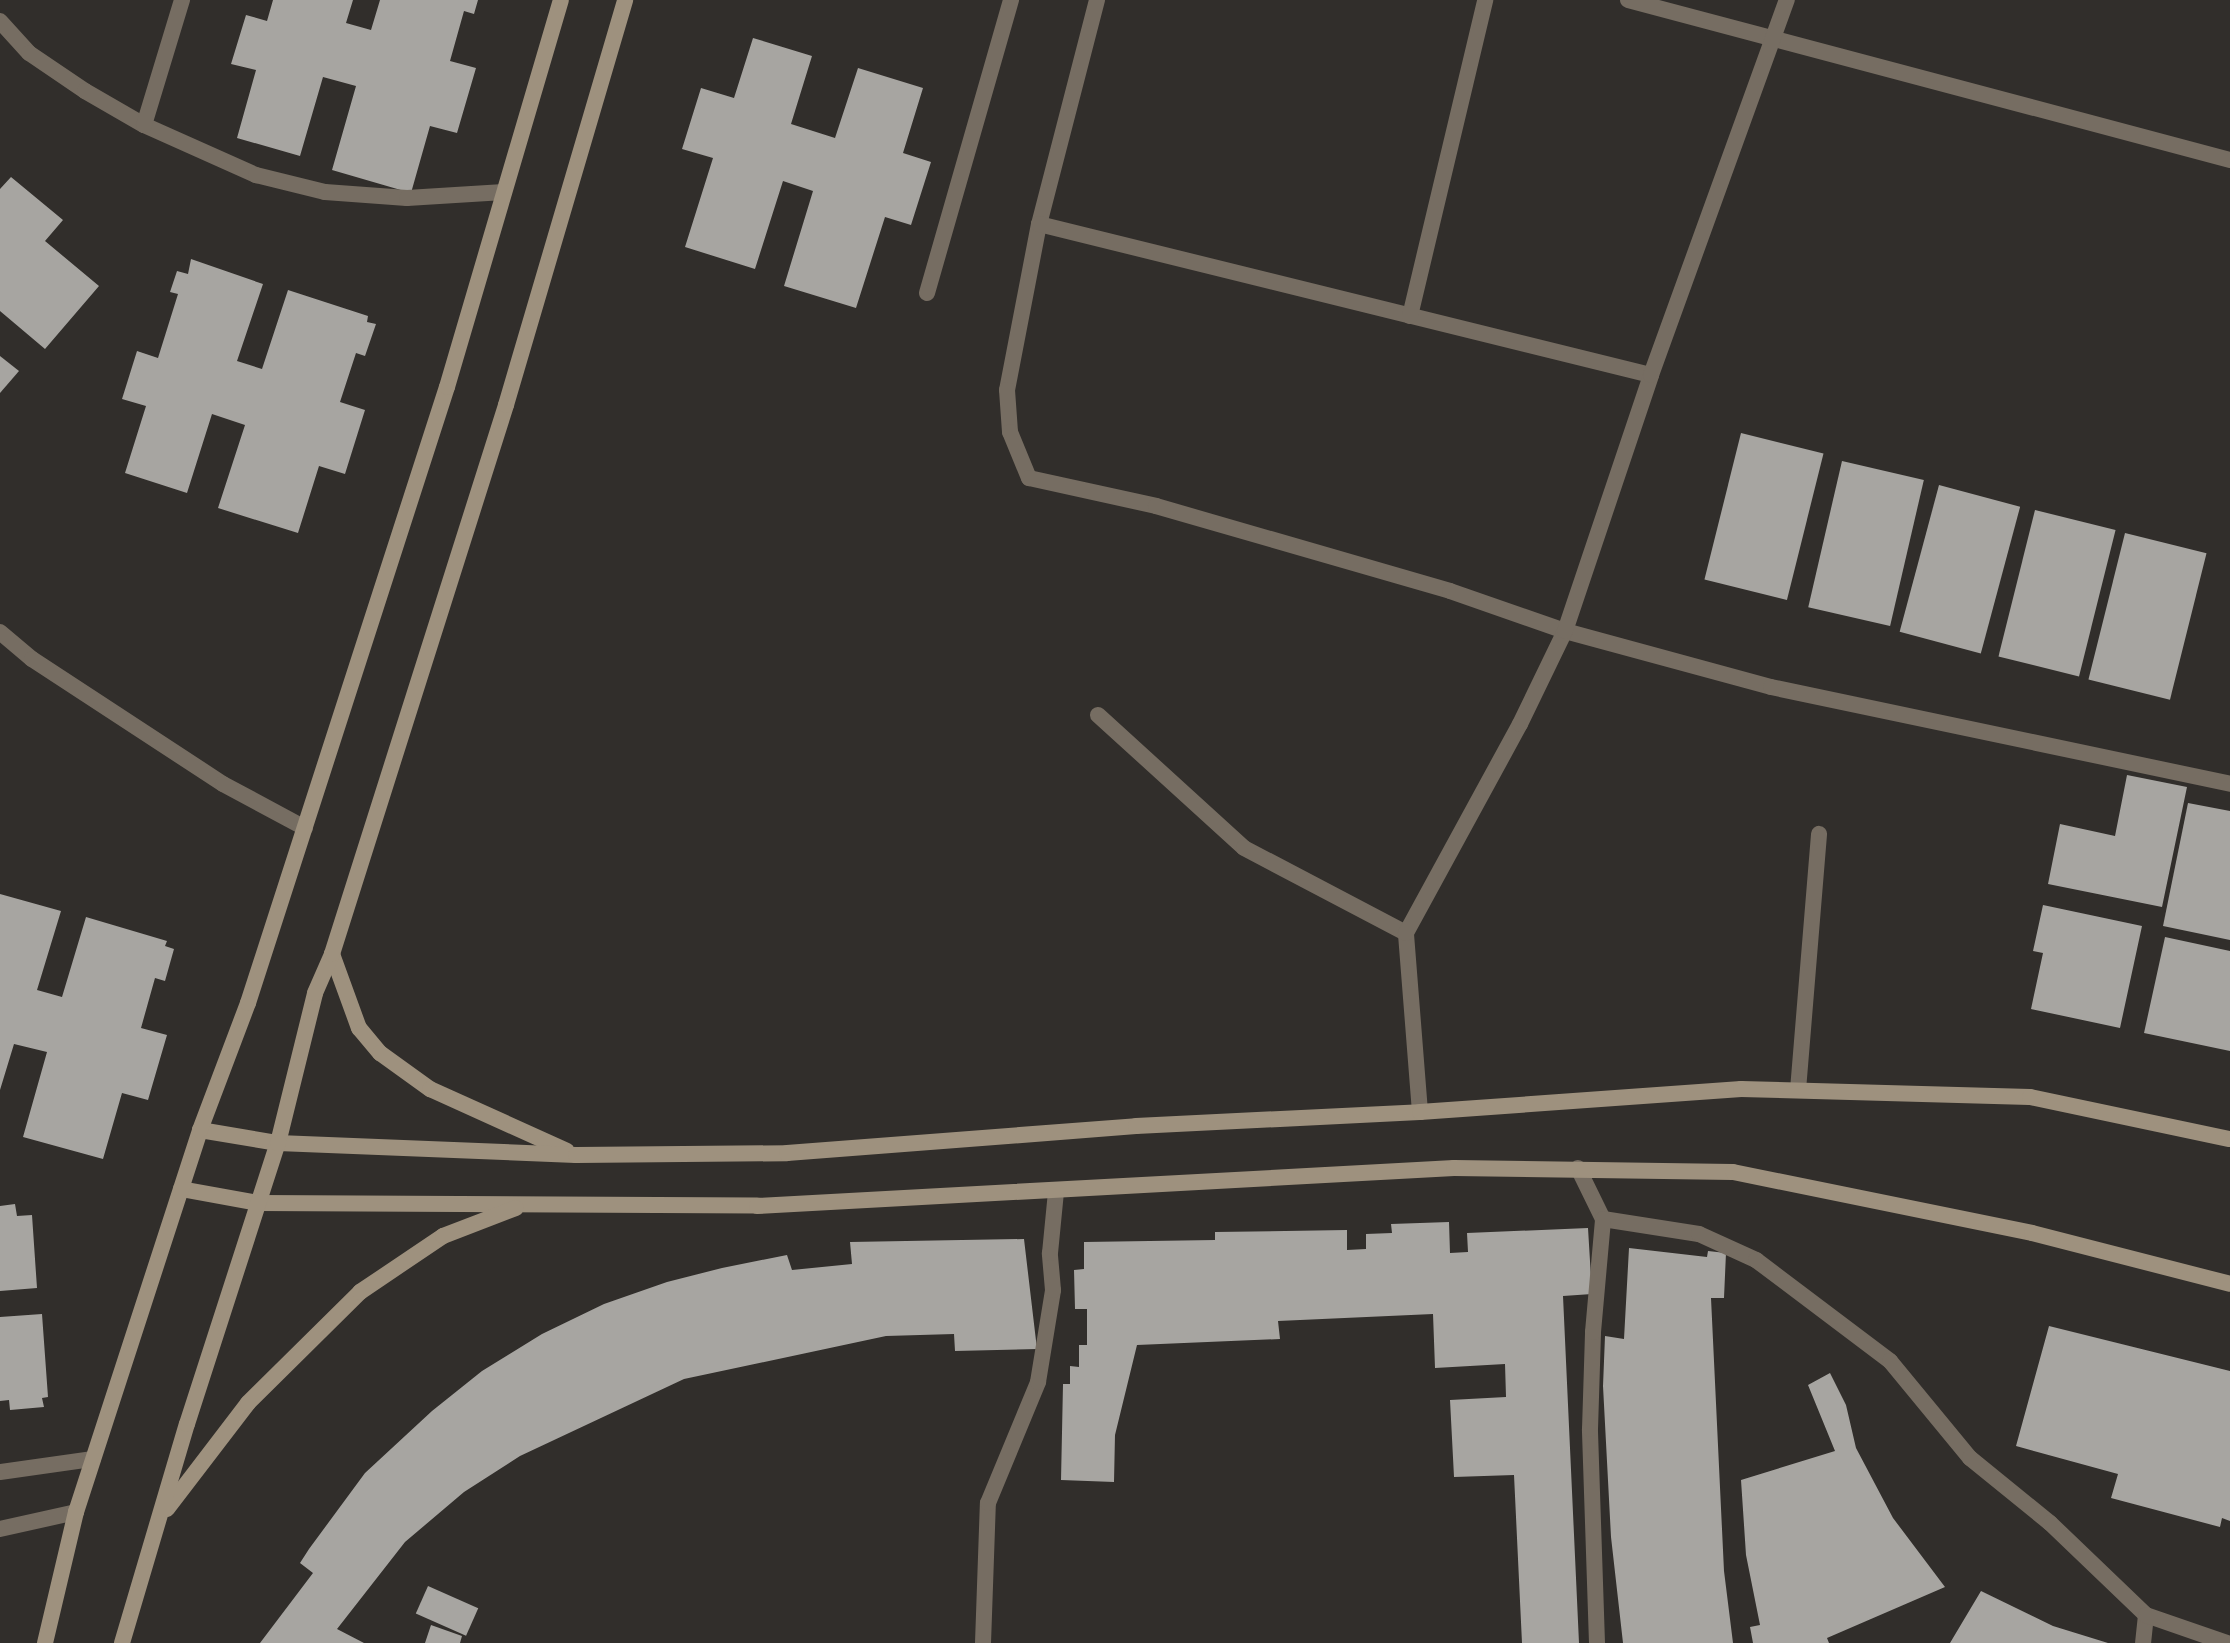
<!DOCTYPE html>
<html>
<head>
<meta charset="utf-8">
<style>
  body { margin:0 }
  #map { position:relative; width:2230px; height:1643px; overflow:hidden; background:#312e2b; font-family:"PT Serif",serif }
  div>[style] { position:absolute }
  .building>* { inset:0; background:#a7a5a1; transform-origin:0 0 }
  .street>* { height:16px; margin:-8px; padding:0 8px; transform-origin:8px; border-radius:8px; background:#766d62 }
  .secondary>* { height:16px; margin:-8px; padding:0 8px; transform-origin:8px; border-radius:8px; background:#9e917e }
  span { translate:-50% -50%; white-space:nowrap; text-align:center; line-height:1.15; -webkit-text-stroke:8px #181715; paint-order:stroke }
</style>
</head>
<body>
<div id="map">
  <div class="building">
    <i style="clip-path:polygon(273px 0,353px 0,346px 23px,371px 30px,380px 0,478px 0,474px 14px,464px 11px,450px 61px,476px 68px,457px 133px,430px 126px,411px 193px,332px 170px,356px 86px,323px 77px,300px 156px,237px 138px,256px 70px,231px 64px,246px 15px,267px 21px)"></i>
    <i style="clip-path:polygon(753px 38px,812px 56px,791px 124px,835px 138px,858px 68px,923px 88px,903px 153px,931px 162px,911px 225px,885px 217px,856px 308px,784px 286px,813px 191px,783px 181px,755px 269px,685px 247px,713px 158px,682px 149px,701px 88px,734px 98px)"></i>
    <i style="clip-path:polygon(11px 177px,63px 220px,45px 241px,99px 286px,45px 349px,0 311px,0 189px)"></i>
    <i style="clip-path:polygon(191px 259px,263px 284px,237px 361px,262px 369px,288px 290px,368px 316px,367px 322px,376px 324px,365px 356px,356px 353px,340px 402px,365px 410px,345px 474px,319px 466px,298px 533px,218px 508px,245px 425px,212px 414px,187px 493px,125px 473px,146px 406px,122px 399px,137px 351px,158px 358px,178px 294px,170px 292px,177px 271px,188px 274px)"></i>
    <i style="clip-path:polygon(0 356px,19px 371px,0 393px)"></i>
    <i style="left:1741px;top:433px;width:85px;height:151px;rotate:14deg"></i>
    <i style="left:1842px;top:461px;width:84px;height:150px;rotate:13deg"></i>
    <i style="left:1939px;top:485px;width:84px;height:152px;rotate:15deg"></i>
    <i style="left:2035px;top:510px;width:83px;height:151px;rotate:14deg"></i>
    <i style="left:2125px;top:533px;width:84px;height:151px;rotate:14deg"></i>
    <i style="clip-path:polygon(2127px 775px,2187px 787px,2162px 907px,2048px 884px,2060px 824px,2115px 836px)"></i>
    <i style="clip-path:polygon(2188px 803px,2230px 811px,2230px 940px,2163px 926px)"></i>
    <i style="clip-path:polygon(0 894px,61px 911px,37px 990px,62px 997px,86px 917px,167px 941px,165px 946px,174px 949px,165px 981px,155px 978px,141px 1028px,167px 1035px,148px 1100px,122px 1093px,103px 1159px,23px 1137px,47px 1052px,14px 1044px,0 1090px)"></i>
    <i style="clip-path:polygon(2043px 905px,2142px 926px,2120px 1028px,2031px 1009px,2043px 953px,2033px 951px)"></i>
    <i style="clip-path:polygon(2165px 937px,2230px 951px,2230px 1051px,2144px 1033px)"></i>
    <i style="clip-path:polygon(15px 1204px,17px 1216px,32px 1215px,37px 1288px,0 1291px,0 1206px)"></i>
    <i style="clip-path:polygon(1449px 1222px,1450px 1253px,1468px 1252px,1467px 1233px,1588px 1228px,1592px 1294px,1563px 1296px,1579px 1643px,1522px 1643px,1514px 1475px,1454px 1477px,1450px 1400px,1506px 1397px,1505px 1364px,1435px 1368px,1433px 1314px,1278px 1321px,1280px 1339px,1137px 1345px,1115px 1435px,1114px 1482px,1061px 1480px,1063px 1384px,1070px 1384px,1070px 1366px,1079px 1367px,1079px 1345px,1087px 1345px,1087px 1309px,1075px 1309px,1074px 1270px,1084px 1269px,1084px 1242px,1215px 1240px,1215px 1232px,1347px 1230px,1347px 1250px,1366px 1249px,1366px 1234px,1392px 1233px,1391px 1224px)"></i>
    <i style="clip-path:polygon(1024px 1239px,1037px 1349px,955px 1351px,954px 1334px,886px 1336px,684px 1379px,520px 1456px,464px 1492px,405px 1542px,337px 1629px,364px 1643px,260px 1643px,313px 1573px,300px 1563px,309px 1549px,365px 1473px,432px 1411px,482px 1371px,542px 1334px,604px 1304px,667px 1282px,722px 1268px,787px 1255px,792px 1270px,852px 1264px,850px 1242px)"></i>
    <i style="clip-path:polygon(1629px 1248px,1707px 1257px,1708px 1251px,1726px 1253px,1724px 1298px,1711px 1298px,1724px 1571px,1733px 1643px,1623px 1643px,1611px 1537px,1603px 1386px,1605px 1336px,1624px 1339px)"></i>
    <i style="clip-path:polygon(42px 1314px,48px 1397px,42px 1398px,44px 1407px,10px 1410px,9px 1400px,0 1401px,0 1317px)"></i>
    <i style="clip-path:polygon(2049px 1326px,2230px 1371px,2230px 1521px,2222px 1518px,2220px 1527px,2111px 1498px,2118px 1474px,2016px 1446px)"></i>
    <i style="clip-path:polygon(1830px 1373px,1846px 1405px,1856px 1448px,1893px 1518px,1945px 1587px,1827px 1638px,1829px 1643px,1753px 1643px,1750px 1627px,1760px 1625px,1746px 1555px,1741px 1480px,1835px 1451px,1808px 1385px)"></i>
    <i style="left:428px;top:1586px;width:55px;height:30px;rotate:24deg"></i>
    <i style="clip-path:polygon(1981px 1591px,2053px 1626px,2108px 1643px,1950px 1643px)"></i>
    <i style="clip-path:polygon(431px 1625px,462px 1636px,460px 1643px,425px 1643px)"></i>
  </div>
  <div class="street">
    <i style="left:1097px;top:0;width:231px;rotate:104.5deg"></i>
    <i style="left:1039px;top:224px;width:169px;rotate:100.9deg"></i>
    <i style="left:1007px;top:390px;width:42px;rotate:85.9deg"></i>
    <i style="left:1010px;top:432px;width:50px;rotate:67.6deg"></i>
    <i style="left:1029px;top:478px;width:130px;rotate:12.4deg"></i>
    <i style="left:1156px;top:506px;width:306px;rotate:16.1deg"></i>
    <i style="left:1450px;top:591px;width:122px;rotate:19.2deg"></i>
    <i style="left:1565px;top:631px;width:213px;rotate:15.2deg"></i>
    <i style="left:1771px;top:687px;width:469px;rotate:11.9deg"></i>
    <i style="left:1628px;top:0;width:623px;rotate:14.88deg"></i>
    <i style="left:0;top:21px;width:43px;rotate:47.8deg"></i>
    <i style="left:29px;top:53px;width:68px;rotate:34.2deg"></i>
    <i style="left:85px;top:91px;width:68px;rotate:30deg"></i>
    <i style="left:144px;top:125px;width:123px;rotate:24.1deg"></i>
    <i style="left:256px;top:175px;width:71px;rotate:13.8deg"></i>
    <i style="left:325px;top:192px;width:82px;rotate:4.2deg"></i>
    <i style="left:407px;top:198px;width:97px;rotate:-3.5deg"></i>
    <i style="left:144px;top:125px;width:131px;rotate:-73.1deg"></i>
    <i style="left:1039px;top:224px;width:630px;rotate:13.86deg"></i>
    <i style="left:927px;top:293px;width:305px;rotate:-74deg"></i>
    <i style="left:1410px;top:316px;width:325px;rotate:-76.6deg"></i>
    <i style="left:0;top:632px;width:42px;rotate:40.2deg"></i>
    <i style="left:32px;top:659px;width:228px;rotate:33.2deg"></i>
    <i style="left:223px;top:784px;width:93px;rotate:28.2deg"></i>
    <i style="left:1098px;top:715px;width:197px;rotate:42.3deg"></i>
    <i style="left:1244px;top:848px;width:183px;rotate:27.7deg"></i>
    <i style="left:1798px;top:1090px;width:257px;rotate:-85.3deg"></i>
    <i style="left:1420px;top:1112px;width:180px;rotate:-94.5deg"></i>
    <i style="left:1406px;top:933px;width:238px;rotate:-61.4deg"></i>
    <i style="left:1520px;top:724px;width:103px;rotate:-64.2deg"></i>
    <i style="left:1565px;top:631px;width:270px;rotate:-71.4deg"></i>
    <i style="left:1651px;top:375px;width:399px;rotate:-70.1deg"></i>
    <i style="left:1578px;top:1168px;width:57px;rotate:63.9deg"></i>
    <i style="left:1603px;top:1219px;width:97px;rotate:8.9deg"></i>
    <i style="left:1699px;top:1234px;width:63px;rotate:24.5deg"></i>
    <i style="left:1756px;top:1260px;width:168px;rotate:37deg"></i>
    <i style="left:1890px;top:1361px;width:126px;rotate:50.5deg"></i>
    <i style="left:1970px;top:1458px;width:103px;rotate:39.1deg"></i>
    <i style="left:2050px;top:1523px;width:133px;rotate:43.8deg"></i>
    <i style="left:2146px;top:1615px;width:28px;rotate:96deg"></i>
    <i style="left:0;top:1472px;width:94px;rotate:-8deg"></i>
    <i style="left:0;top:1529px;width:78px;rotate:-12.6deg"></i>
    <i style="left:2146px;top:1615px;width:86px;rotate:19.1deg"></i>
    <i style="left:983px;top:1643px;width:140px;rotate:-88deg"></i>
    <i style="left:988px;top:1503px;width:131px;rotate:-67.5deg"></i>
    <i style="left:1038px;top:1382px;width:93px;rotate:-80.7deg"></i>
    <i style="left:1053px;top:1290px;width:37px;rotate:-95deg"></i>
    <i style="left:1050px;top:1253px;width:61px;rotate:-84.4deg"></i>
    <i style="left:1597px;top:1643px;width:214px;rotate:-91.9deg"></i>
    <i style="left:1590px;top:1429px;width:97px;rotate:-88.2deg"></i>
    <i style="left:1593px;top:1332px;width:113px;rotate:-84.9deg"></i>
  </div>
  <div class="secondary">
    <i style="left:332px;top:954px;width:79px;rotate:70deg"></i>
    <i style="left:359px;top:1028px;width:33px;rotate:50deg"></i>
    <i style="left:380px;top:1053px;width:62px;rotate:35.8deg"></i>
    <i style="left:430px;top:1089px;width:150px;rotate:24.3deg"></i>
    <i style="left:200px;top:1130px;width:79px;rotate:9.5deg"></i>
    <i style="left:278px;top:1143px;width:298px;rotate:2.3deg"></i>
    <i style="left:576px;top:1155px;width:211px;rotate:-0.5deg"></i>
    <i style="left:787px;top:1153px;width:350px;rotate:-4.4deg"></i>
    <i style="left:1136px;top:1126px;width:284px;rotate:-2.8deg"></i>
    <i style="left:1420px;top:1112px;width:322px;rotate:-4.1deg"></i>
    <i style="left:1741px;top:1089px;width:289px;rotate:1.6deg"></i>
    <i style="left:2030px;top:1097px;width:204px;rotate:11.9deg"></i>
    <i style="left:181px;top:1189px;width:78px;rotate:10.3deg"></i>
    <i style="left:258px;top:1203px;width:499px;rotate:0.3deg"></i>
    <i style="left:757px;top:1206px;width:698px;rotate:-3.12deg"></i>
    <i style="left:1454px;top:1168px;width:279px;rotate:0.8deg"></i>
    <i style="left:1733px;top:1172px;width:305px;rotate:11.5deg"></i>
    <i style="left:2032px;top:1233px;width:204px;rotate:14.4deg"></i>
    <i style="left:167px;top:1509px;width:133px;rotate:-52.6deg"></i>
    <i style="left:248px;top:1403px;width:158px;rotate:-44.7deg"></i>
    <i style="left:360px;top:1292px;width:100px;rotate:-34deg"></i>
    <i style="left:443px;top:1236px;width:78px;rotate:-21deg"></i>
    <i style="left:45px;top:1643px;width:135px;rotate:-76.7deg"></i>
    <i style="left:76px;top:1512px;width:402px;rotate:-72deg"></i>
    <i style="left:200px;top:1130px;width:136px;rotate:-69.3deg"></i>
    <i style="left:248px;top:1003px;width:647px;rotate:-72.1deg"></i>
    <i style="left:447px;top:387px;width:403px;rotate:-73.6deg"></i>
    <i style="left:122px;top:1643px;width:228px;rotate:-73.5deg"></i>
    <i style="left:187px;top:1424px;width:295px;rotate:-72.1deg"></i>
    <i style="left:278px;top:1143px;width:154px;rotate:-76.1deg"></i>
    <i style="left:315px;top:993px;width:43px;rotate:-66.4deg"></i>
    <i style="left:332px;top:954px;width:576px;rotate:-72.41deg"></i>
    <i style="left:506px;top:405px;width:422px;rotate:-73.6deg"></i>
  </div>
</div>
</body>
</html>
